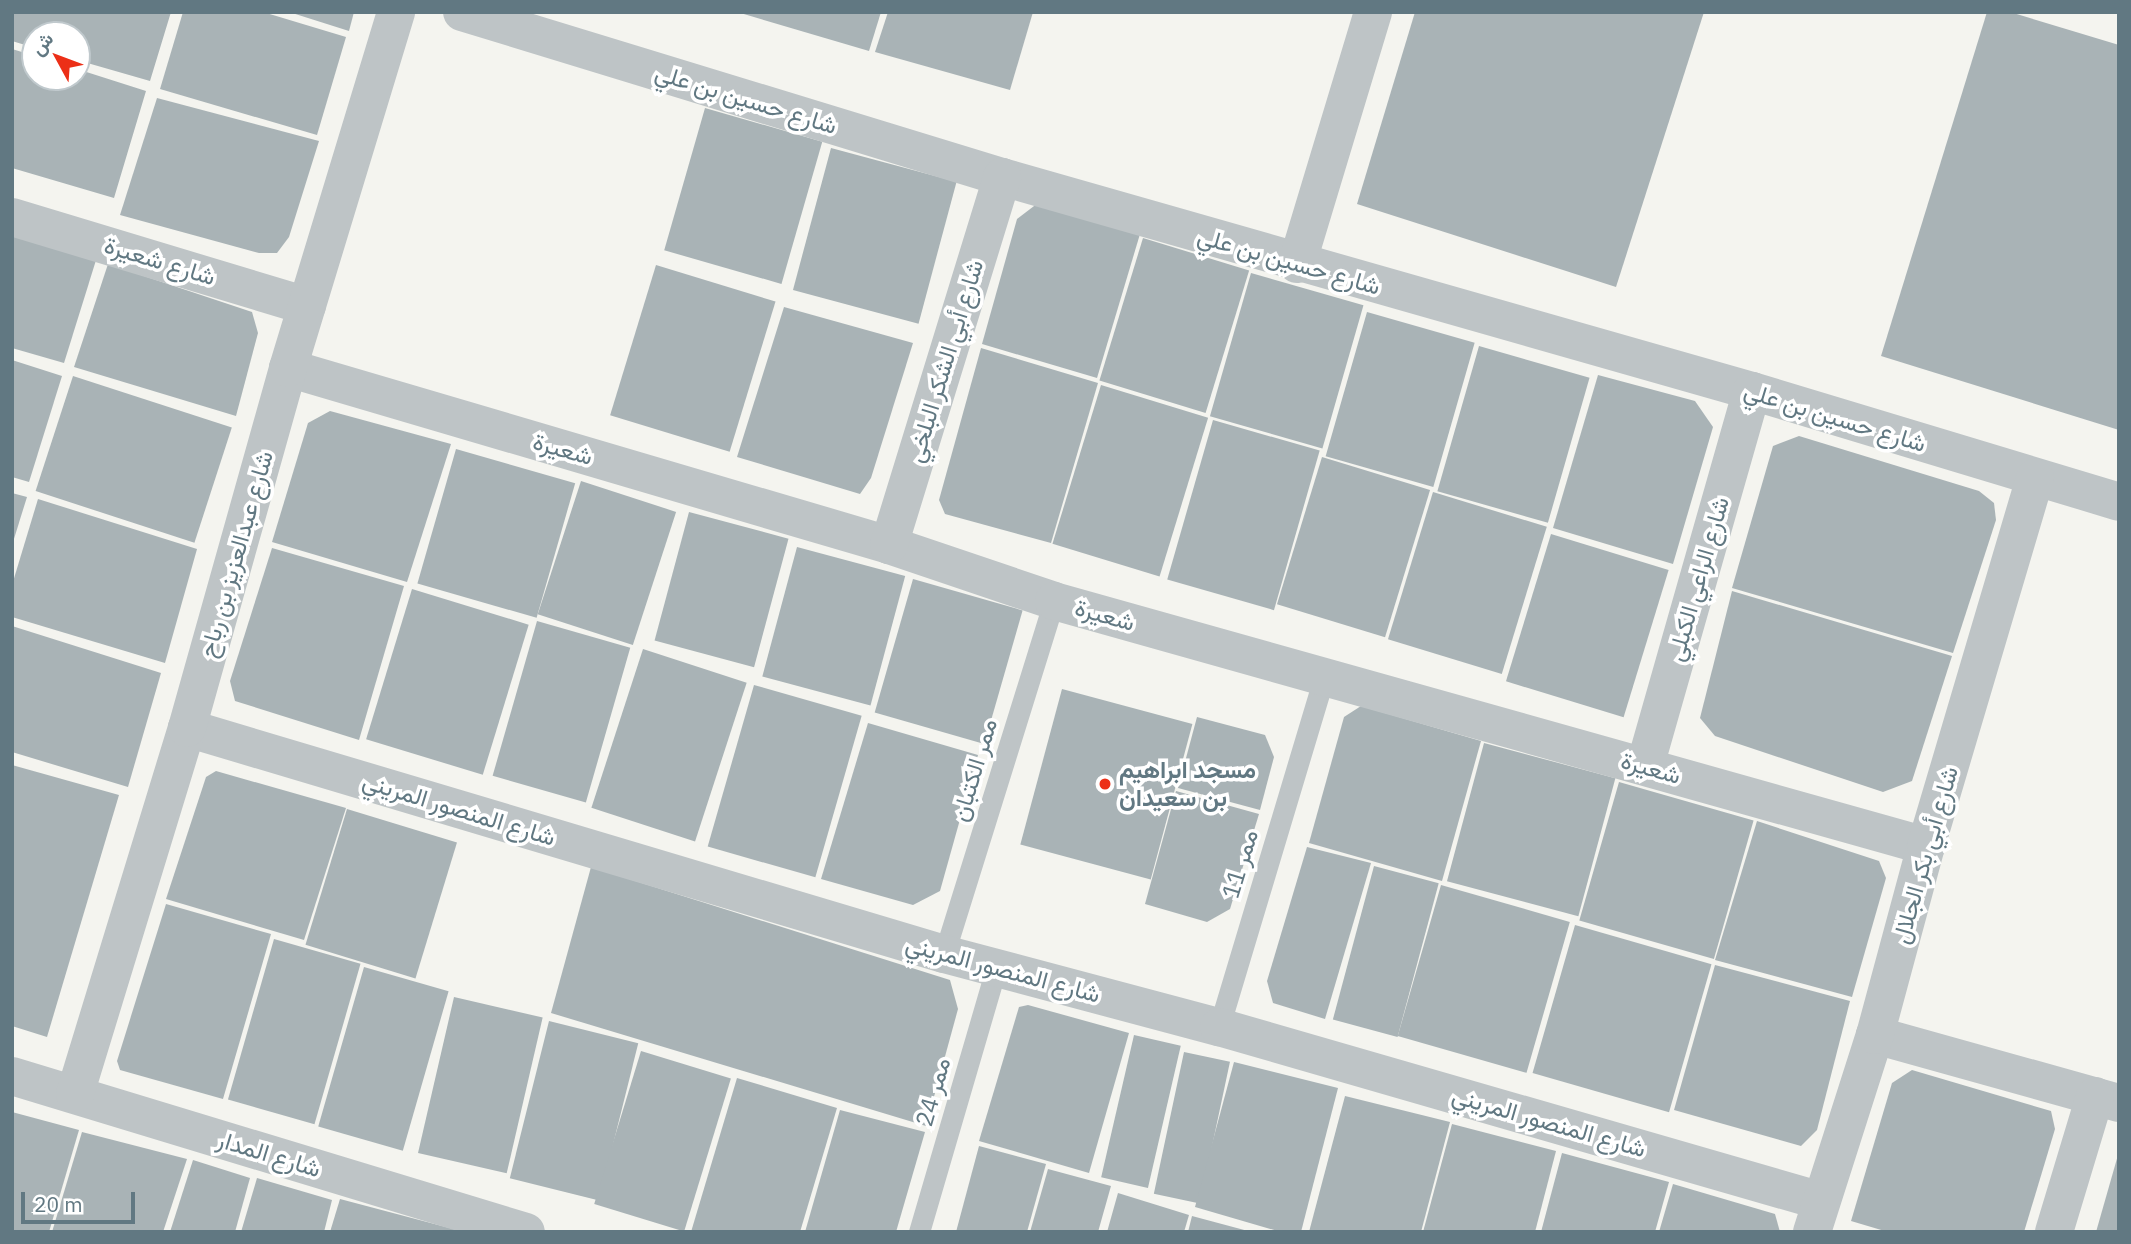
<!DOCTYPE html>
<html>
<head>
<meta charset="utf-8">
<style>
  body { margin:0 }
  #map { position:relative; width:2131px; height:1244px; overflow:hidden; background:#f4f4ef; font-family:"IBM Plex Sans",Vazirmatn,sans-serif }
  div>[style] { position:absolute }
  .building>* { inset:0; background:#a9b3b6; transform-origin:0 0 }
  .lane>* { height:21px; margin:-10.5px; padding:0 10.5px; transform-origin:10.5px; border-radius:10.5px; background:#bec4c6 }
  .street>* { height:38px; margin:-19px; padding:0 19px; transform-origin:19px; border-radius:19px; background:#bec4c6 }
  .dots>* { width:19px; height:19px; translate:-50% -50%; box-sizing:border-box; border:4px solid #fff; border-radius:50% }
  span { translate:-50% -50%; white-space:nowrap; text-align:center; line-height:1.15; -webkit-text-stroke:7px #fff; paint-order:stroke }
  .street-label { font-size:24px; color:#617882 }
  .poi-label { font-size:24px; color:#617882; font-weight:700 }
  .left { translate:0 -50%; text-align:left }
  .frame { position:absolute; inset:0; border:14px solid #617882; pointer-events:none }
  .north { position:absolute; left:21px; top:21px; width:70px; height:70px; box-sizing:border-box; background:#fff; border:2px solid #c0c9cd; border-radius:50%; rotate:311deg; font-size:19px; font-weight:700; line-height:28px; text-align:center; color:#617882 }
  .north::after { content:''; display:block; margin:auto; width:24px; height:32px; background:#ec2f17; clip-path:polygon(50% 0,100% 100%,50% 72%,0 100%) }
  .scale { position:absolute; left:21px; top:1192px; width:114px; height:32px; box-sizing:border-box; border:4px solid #617882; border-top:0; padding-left:9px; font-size:21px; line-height:24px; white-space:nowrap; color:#617882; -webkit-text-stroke:5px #fff; paint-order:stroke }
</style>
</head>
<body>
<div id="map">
  <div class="building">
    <i style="clip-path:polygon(12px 12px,171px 12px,150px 81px,77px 60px,77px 35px,35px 35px,35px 48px,12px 41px)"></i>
    <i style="clip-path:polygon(183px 12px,263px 12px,346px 37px,317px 135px,160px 89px)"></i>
    <i style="clip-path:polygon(289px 12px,354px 12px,349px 31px)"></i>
    <i style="clip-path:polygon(737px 12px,881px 12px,869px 51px)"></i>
    <i style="clip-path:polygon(888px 12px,1033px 12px,1010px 90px,875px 52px)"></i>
    <i style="clip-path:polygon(1415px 12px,1704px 12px,1616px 287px,1357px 204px)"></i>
    <i style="clip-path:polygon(1987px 12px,2010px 12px,2119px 45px,2119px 430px,1881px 356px)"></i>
    <i style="clip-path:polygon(12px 49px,35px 56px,35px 77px,77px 77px,77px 69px,146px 91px,114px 198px,12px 168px)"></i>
    <i style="clip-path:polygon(157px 98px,319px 141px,289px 237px,277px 253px,259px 253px,120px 215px)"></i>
    <i style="left:705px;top:108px;width:122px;height:148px;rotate:16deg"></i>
    <i style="left:831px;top:148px;width:130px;height:147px;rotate:15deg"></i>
    <i style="clip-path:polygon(1038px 203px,1140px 234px,1097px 378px,982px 344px,1017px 219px)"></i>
    <i style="clip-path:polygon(12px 231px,97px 257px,64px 363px,12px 348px)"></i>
    <i style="left:1143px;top:238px;width:111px;height:149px;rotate:17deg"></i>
    <i style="clip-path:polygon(108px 264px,252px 312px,258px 333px,236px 416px,74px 367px)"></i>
    <i style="left:656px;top:265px;width:125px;height:157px;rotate:17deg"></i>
    <i style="left:1251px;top:273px;width:117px;height:149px;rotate:16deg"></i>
    <i style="clip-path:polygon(784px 307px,913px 343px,871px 478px,860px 494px,737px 457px)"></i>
    <i style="left:1367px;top:312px;width:112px;height:150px;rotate:16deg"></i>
    <i style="left:1479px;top:346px;width:115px;height:151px;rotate:16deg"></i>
    <i style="clip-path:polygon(981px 348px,1098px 383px,1051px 543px,945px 514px,939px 500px)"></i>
    <i style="clip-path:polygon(12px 360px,62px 376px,29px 482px,12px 477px)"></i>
    <i style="clip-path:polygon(1598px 375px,1695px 401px,1713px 427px,1673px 564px,1553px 528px)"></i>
    <i style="left:73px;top:376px;width:167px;height:121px;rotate:18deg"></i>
    <i style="left:1101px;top:385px;width:112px;height:166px;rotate:17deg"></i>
    <i style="clip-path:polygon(330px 411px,451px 444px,407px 582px,272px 542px,308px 423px)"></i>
    <i style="left:1213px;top:420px;width:111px;height:166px;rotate:16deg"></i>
    <i style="clip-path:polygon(1799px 436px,1979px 491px,1994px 503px,1996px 520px,1953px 653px,1732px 588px,1773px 446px)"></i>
    <i style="left:456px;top:449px;width:124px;height:140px;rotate:16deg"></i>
    <i style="left:1322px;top:457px;width:113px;height:154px;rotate:17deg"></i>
    <i style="left:581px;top:481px;width:100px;height:140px;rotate:18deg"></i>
    <i style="left:1433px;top:492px;width:119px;height:154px;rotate:17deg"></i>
    <i style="clip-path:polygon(12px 493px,27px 497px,13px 542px,12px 542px)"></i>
    <i style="clip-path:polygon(38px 499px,197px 549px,165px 663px,12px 617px,12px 585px)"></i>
    <i style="left:689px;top:512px;width:103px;height:133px;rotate:15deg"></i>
    <i style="left:1551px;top:534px;width:123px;height:154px;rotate:17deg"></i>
    <i style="left:797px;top:547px;width:112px;height:134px;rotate:15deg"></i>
    <i style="clip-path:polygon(272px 548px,404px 586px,359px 740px,235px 701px,230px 681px)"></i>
    <i style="left:913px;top:579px;width:114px;height:139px;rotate:16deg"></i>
    <i style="left:412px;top:589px;width:122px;height:157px;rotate:17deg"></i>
    <i style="clip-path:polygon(1732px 591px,1952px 656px,1912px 781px,1883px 792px,1715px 736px,1700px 718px)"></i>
    <i style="left:537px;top:621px;width:97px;height:161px;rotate:16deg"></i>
    <i style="clip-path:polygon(12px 626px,161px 673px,128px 787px,12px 752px)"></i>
    <i style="left:643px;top:649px;width:109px;height:167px;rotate:18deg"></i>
    <i style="left:754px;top:685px;width:112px;height:168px;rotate:16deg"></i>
    <i style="left:1062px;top:689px;width:135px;height:161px;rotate:15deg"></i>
    <i style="clip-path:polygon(1361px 706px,1481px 741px,1442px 881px,1309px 843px,1344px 717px)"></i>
    <i style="clip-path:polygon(1197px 717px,1265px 735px,1274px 757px,1260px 810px,1178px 788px)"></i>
    <i style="clip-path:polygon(868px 723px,978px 755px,940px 891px,913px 905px,821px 879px)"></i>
    <i style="left:1484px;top:743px;width:136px;height:143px;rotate:15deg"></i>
    <i style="clip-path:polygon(12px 765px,119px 795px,47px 1037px,12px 1026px)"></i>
    <i style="clip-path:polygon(216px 771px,346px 808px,304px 940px,166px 899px,206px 777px)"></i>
    <i style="left:1619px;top:782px;width:140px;height:144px;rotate:16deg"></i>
    <i style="clip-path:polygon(1176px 791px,1259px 814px,1230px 909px,1207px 922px,1145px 904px)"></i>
    <i style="left:347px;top:809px;width:115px;height:142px;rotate:17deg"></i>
    <i style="clip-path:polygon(1757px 821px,1879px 861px,1886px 878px,1852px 997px,1715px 960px)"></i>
    <i style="clip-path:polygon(1307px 847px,1371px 863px,1325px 1019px,1273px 1003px,1267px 981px)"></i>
    <i style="left:1374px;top:866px;width:67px;height:159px;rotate:15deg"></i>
    <i style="clip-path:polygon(591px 867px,950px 980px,958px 1009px,926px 1126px,551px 1013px)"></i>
    <i style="left:1441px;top:885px;width:134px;height:157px;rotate:16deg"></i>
    <i style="clip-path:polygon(166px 904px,271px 934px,223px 1099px,120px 1070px,117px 1061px)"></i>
    <i style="left:1575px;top:925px;width:142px;height:154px;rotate:16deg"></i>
    <i style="left:274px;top:939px;width:90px;height:167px;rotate:16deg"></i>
    <i style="clip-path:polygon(1715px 965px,1850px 1001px,1817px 1130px,1801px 1146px,1674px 1110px)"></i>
    <i style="left:364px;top:967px;width:88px;height:166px;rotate:16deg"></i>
    <i style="left:454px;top:997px;width:91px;height:160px;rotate:13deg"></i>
    <i style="clip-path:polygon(1028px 1005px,1129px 1033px,1089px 1173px,979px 1141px,1019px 1007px)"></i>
    <i style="left:549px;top:1021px;width:92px;height:162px;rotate:14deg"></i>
    <i style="left:1134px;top:1035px;width:48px;height:146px;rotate:13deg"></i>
    <i style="left:641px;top:1051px;width:94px;height:160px;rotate:17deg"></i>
    <i style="left:1184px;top:1052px;width:47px;height:145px;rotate:12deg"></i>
    <i style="clip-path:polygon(1234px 1062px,1338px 1088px,1301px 1232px,1281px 1232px,1195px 1207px)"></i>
    <i style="clip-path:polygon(1912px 1070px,2051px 1111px,2055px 1129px,2024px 1232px,1888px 1232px,1851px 1221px,1892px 1083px)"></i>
    <i style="clip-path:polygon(737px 1078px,837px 1108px,800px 1232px,691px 1232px)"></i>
    <i style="clip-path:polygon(1345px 1096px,1450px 1122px,1421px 1232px,1309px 1232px)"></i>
    <i style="clip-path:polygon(840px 1110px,925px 1132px,896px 1232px,805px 1232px)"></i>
    <i style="clip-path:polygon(12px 1112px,79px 1130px,49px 1232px,12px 1232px)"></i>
    <i style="clip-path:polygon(1452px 1124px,1556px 1151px,1535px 1232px,1423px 1232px)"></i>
    <i style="clip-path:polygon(82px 1132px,187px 1159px,163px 1232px,52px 1232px)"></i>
    <i style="clip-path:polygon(979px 1146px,1046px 1164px,1027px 1232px,956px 1232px)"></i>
    <i style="clip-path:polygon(1562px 1153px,1669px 1182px,1655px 1232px,1541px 1232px)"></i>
    <i style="clip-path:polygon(2118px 1155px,2119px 1232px,2096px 1232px)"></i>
    <i style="clip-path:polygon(193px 1160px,250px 1178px,235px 1232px,170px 1232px)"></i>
    <i style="clip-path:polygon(1048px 1169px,1111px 1186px,1098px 1232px,1030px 1232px)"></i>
    <i style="clip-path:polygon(257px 1178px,332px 1200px,324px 1232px,241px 1232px)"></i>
    <i style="clip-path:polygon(1673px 1184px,1775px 1214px,1780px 1232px,1659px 1232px)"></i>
    <i style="clip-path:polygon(1118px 1193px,1189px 1215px,1184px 1232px,1107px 1232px)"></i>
    <i style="clip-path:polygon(340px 1199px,461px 1231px,460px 1232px,330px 1232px)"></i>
    <i style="clip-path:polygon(1192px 1216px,1248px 1231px,1248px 1232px,1188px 1232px)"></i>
  </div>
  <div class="lane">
    <i style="left:944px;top:954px;width:370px;rotate:-72.7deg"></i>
    <i style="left:1219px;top:1027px;width:366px;rotate:-73.3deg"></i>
    <i style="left:919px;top:1232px;width:275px;rotate:-73.7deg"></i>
  </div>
  <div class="street">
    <i style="left:462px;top:12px;width:565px;rotate:16.99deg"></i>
    <i style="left:1002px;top:177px;width:780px;rotate:15.93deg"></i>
    <i style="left:1752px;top:391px;width:383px;rotate:16.8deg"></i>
    <i style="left:12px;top:217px;width:308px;rotate:16.8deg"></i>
    <i style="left:1297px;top:264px;width:263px;rotate:-73.2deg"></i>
    <i style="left:288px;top:368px;width:627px;rotate:16.41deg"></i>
    <i style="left:889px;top:545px;width:174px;rotate:18.7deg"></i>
    <i style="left:1054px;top:601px;width:906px;rotate:15.69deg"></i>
    <i style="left:889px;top:545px;width:385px;rotate:-72.9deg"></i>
    <i style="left:187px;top:728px;width:790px;rotate:16.62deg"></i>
    <i style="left:944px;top:954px;width:285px;rotate:14.9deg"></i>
    <i style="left:1219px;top:1027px;width:627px;rotate:16.12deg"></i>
    <i style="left:1645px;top:766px;width:390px;rotate:-74.1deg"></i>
    <i style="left:1875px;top:1035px;width:253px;rotate:15.6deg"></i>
    <i style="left:12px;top:1076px;width:537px;rotate:16.88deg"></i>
    <i style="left:75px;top:1094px;width:383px;rotate:-73deg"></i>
    <i style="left:187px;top:728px;width:374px;rotate:-74.3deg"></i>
    <i style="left:288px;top:368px;width:372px;rotate:-73.1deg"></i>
    <i style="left:1812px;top:1232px;width:207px;rotate:-72.3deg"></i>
    <i style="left:1875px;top:1035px;width:196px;rotate:-74.9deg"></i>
    <i style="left:1926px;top:846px;width:384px;rotate:-73.5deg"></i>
    <i style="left:2054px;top:1232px;width:142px;rotate:-73.2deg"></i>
  </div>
  <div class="dots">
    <i style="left:1105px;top:784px;background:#ec2f17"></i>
  </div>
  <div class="street-label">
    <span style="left:746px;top:99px;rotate:17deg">شارع حسين بن علي</span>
    <span style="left:160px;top:261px;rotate:17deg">شارع شعيرة</span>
    <span style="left:1289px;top:261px;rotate:16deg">شارع حسين بن علي</span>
    <span style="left:945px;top:361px;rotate:-73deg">شارع أبي الشكر البلخي</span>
    <span style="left:1835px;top:417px;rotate:17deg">شارع حسين بن علي</span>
    <span style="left:563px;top:449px;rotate:16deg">شعيرة</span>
    <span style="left:236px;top:554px;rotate:-74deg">شارع عبدالعزيز بن رباح</span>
    <span style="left:1698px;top:579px;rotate:-74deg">شارع الراعي الكبلي</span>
    <span style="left:1105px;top:615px;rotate:16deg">شعيرة</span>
    <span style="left:1651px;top:768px;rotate:16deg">شعيرة</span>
    <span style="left:974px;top:770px;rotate:-73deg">ممر الكتبان</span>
    <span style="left:459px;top:809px;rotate:17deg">شارع المنصور المريني</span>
    <span style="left:1925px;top:855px;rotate:-74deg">شارع أبي بكر الجلال</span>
    <span style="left:1240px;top:864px;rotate:-73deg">ممر 11</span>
    <span style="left:1003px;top:969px;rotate:15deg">شارع المنصور المريني</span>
    <span style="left:933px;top:1092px;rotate:-74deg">ممر 24</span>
    <span style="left:1549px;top:1122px;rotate:16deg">شارع المنصور المريني</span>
    <span style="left:269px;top:1154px;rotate:17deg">شارع المدار</span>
  </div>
  <div class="poi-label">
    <span class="left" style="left:1119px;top:784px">مسجد ابراهيم<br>بن سعيدان</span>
  </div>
  <div class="frame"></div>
  <div class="north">ش</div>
  <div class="scale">20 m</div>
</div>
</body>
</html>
